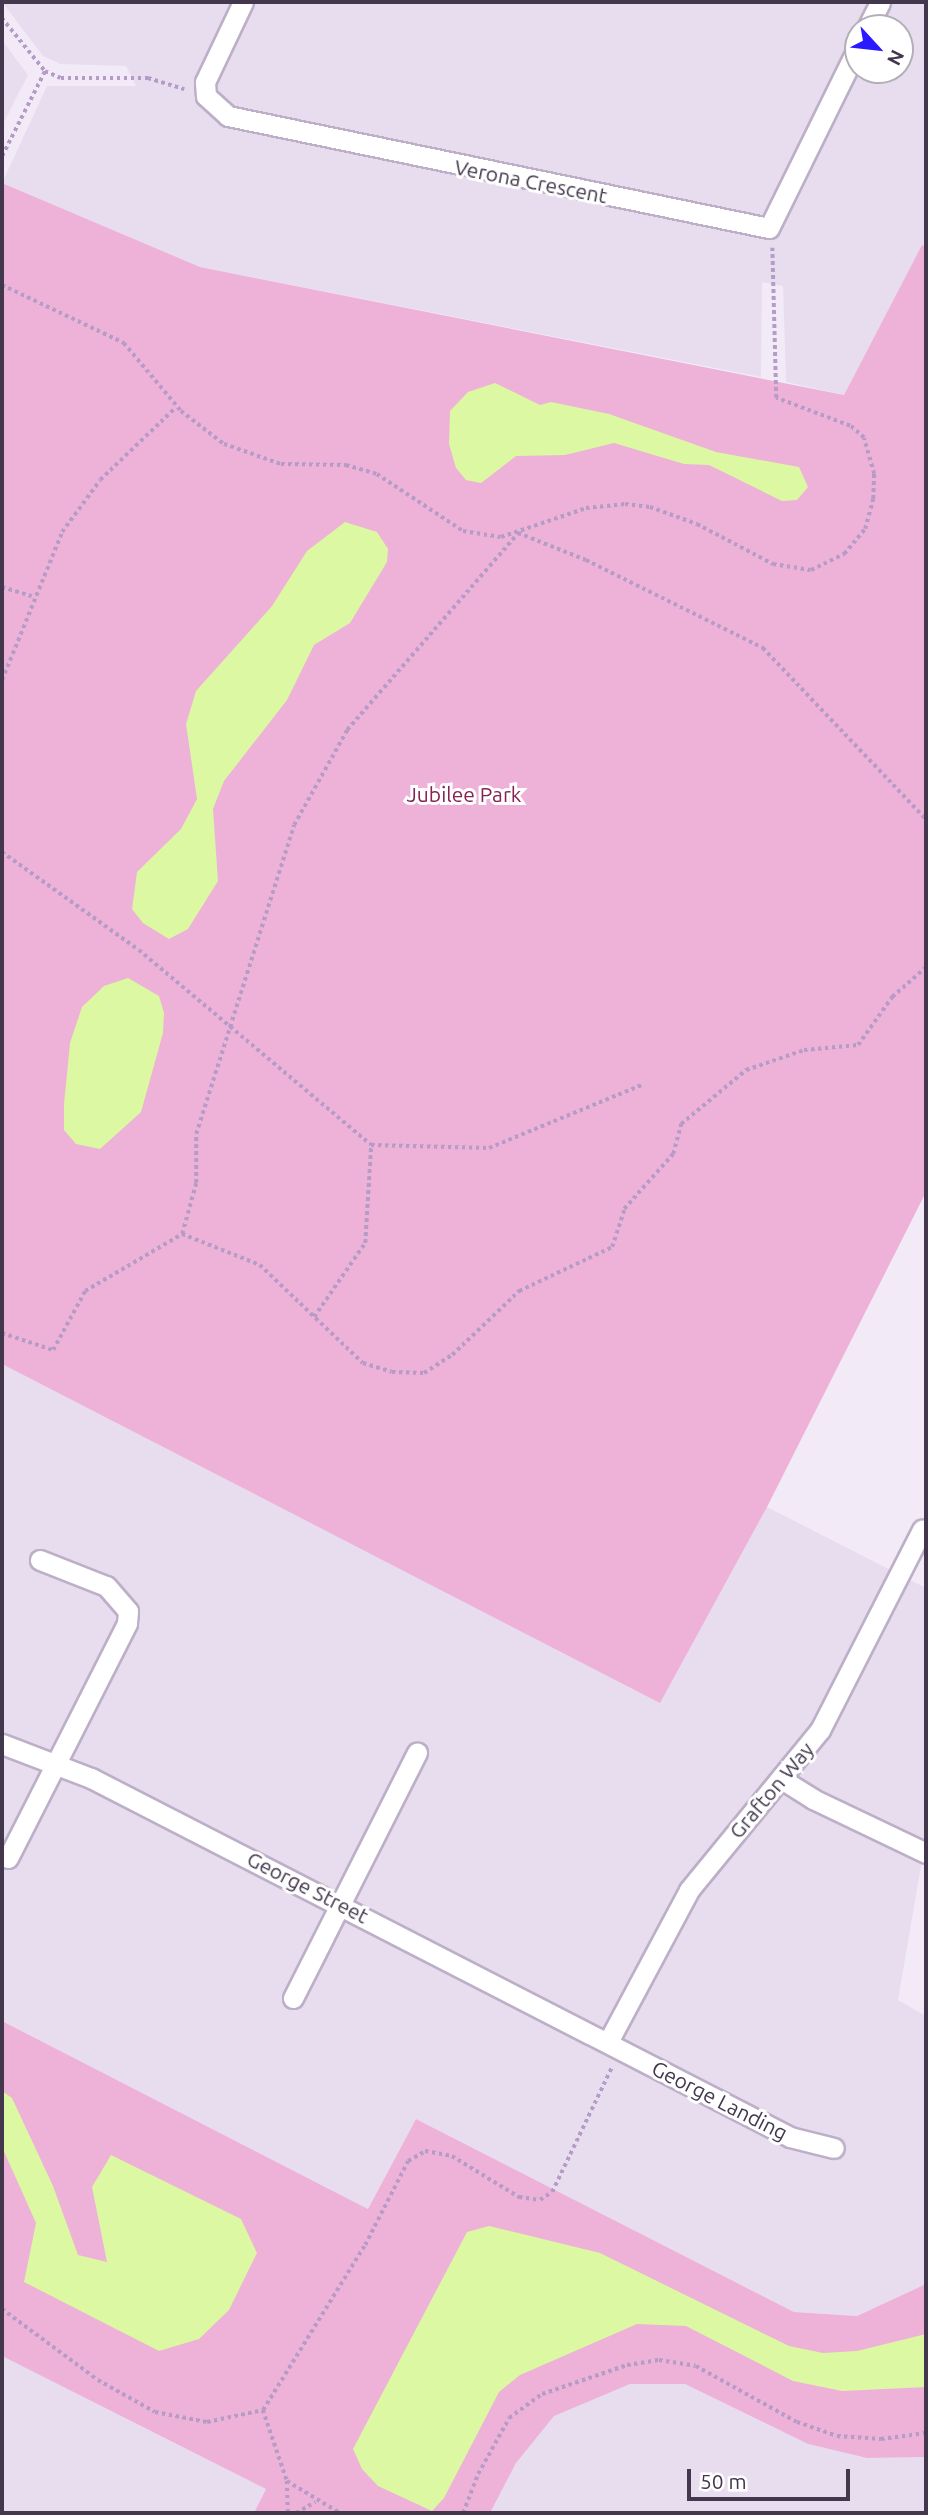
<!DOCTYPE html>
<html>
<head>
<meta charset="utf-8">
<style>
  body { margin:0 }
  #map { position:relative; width:928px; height:2515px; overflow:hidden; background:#f2ebf7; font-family:Ubuntu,sans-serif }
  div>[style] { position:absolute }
  .residential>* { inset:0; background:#e8ddef }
  .green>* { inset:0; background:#eeb1d8 }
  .water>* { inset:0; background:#dcf8a3 }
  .path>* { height:3.5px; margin-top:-1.75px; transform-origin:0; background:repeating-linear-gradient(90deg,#b49cc7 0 3.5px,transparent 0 7px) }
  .roads { filter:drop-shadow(2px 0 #bcafc7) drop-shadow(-2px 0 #bcafc7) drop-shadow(0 2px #bcafc7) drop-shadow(0 -2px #bcafc7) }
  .street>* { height:19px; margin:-9.5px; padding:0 9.5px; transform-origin:9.5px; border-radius:9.5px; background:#fff }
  span { translate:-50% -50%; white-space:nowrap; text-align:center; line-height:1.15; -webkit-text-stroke:6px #fff; paint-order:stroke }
  .street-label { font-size:21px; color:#42374c }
  .park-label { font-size:21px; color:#862351 }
  .frame { position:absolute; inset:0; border:4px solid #42374c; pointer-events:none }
  .north { position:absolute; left:844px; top:14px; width:70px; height:70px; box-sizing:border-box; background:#fff; border:2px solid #b3afb7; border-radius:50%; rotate:117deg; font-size:19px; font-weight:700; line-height:28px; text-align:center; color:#42374c }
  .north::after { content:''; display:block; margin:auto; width:24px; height:32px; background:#291aff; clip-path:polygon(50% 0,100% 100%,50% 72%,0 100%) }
  .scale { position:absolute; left:687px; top:2469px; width:163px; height:32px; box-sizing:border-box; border:4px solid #42374c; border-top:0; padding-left:9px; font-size:21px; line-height:24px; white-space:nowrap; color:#42374c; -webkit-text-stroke:5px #fff; paint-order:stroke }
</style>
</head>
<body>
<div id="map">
  <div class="residential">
    <i style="clip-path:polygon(evenodd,2px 2px,926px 2px,926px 247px,922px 246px,844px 395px,786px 382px,783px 286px,762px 282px,761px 377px,200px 267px,2px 183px,47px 86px,136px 86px,126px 66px,60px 64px,43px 56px,2px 2px,858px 28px,900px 28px,900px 70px,858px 70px,858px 28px)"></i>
    <i style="clip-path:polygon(2px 40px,28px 75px,2px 126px)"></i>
    <i style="clip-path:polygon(2px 1364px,660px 1702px,767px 1507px,926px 1588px,926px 1837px,898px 2000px,926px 2016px,926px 2284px,857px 2316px,794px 2312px,416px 2119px,368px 2209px,2px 2021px)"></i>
    <i style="clip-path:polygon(2px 2356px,266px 2489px,254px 2513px,2px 2513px)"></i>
    <i style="clip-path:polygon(630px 2384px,685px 2384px,808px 2444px,867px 2458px,925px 2457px,926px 2513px,490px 2513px,516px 2463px,554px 2415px)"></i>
  </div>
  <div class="green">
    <i style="clip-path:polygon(2px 183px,200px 267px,844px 395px,922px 245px,926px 247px,926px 1192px,767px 1507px,660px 1703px,2px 1364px)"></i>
    <i style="clip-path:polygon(2px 2021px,368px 2209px,416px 2119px,794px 2312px,857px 2316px,926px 2284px,926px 2457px,867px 2458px,808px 2444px,685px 2384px,630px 2384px,554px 2416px,516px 2463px,490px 2513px,254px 2513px,266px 2489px,2px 2356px)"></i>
  </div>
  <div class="water">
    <i style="clip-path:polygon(495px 383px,540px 405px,551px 402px,609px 414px,716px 452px,799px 467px,808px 487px,797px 500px,782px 501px,709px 465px,684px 464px,614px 443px,565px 455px,516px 456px,481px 483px,466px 480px,456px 468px,449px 444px,450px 411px,468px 392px)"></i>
    <i style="clip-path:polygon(345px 522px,377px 532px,388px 549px,387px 562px,350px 623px,314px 645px,287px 700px,224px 781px,213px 809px,218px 881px,188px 929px,169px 939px,143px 923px,132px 909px,137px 872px,181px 829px,197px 799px,186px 724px,196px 691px,272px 606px,307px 551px)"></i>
    <i style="clip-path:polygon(128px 978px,159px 996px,164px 1013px,163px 1033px,141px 1112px,100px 1149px,76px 1144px,64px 1130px,64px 1104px,70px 1043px,82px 1007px,104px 986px)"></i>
    <i style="clip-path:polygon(2px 2091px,12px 2098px,53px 2186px,78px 2255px,107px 2262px,92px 2187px,111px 2155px,241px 2219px,257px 2253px,229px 2310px,199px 2339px,159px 2351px,24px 2282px,36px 2223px,2px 2147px)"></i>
    <i style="clip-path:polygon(489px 2226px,600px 2253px,789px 2346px,823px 2353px,857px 2351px,926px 2334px,926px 2387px,842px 2391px,793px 2381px,686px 2326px,637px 2324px,520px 2375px,499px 2392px,444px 2498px,432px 2511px,378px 2486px,362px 2469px,353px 2449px,467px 2232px)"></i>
  </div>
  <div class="path">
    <i style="left:2px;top:18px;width:68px;rotate:50.9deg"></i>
    <i style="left:45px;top:71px;width:17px;rotate:24deg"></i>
    <i style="left:61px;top:78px;width:87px"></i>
    <i style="left:148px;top:78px;width:38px;rotate:17deg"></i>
    <i style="left:2px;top:156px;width:95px;rotate:-63.2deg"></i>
    <i style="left:2px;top:285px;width:135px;rotate:25.4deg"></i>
    <i style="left:124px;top:343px;width:89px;rotate:50deg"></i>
    <i style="left:181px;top:411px;width:54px;rotate:37.5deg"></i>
    <i style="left:224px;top:444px;width:60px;rotate:19.3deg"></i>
    <i style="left:281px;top:464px;width:65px;rotate:0.9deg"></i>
    <i style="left:346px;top:465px;width:32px;rotate:16deg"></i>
    <i style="left:377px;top:474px;width:103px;rotate:33.5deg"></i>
    <i style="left:463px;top:531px;width:38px;rotate:9deg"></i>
    <i style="left:501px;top:537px;width:90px;rotate:-18.8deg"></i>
    <i style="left:586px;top:508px;width:39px;rotate:-6deg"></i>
    <i style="left:625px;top:504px;width:25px;rotate:7deg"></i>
    <i style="left:650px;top:507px;width:50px;rotate:19.9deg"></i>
    <i style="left:697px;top:524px;width:86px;rotate:27.8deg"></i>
    <i style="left:773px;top:564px;width:38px;rotate:9deg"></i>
    <i style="left:811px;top:570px;width:37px;rotate:-26deg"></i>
    <i style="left:844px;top:554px;width:33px;rotate:-50deg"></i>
    <i style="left:865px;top:529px;width:31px;rotate:-75deg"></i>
    <i style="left:873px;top:499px;width:25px;rotate:-88deg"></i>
    <i style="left:874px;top:474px;width:37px;rotate:-106deg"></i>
    <i style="left:864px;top:438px;width:18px;rotate:-139deg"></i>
    <i style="left:850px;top:426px;width:79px;rotate:-159.3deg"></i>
    <i style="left:776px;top:398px;width:150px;rotate:-91.5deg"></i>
    <i style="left:2px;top:587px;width:31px;rotate:17deg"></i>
    <i style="left:2px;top:680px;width:160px;rotate:-67.9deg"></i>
    <i style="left:62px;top:532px;width:64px;rotate:-53.8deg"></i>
    <i style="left:100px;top:480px;width:105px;rotate:-43.8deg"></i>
    <i style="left:2px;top:852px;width:168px;rotate:35.6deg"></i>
    <i style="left:139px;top:950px;width:303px;rotate:40deg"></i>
    <i style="left:371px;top:1145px;width:118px;rotate:1.5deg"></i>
    <i style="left:489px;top:1148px;width:168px;rotate:-22.4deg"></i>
    <i style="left:182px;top:1234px;width:84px;rotate:21.7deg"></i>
    <i style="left:260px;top:1265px;width:142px;rotate:43.6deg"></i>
    <i style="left:363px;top:1363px;width:30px;rotate:17deg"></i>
    <i style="left:392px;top:1372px;width:32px;rotate:2deg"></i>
    <i style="left:424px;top:1373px;width:33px;rotate:-33deg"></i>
    <i style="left:452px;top:1355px;width:93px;rotate:-43.7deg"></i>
    <i style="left:519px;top:1291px;width:103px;rotate:-25.3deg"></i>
    <i style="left:612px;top:1247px;width:40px;rotate:-72deg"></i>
    <i style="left:624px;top:1209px;width:74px;rotate:-48.3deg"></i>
    <i style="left:673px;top:1154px;width:31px;rotate:-75deg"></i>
    <i style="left:681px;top:1124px;width:85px;rotate:-39.7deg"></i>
    <i style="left:746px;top:1070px;width:61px;rotate:-19deg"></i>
    <i style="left:804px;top:1050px;width:54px;rotate:-5.3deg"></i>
    <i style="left:858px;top:1045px;width:59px;rotate:-54.7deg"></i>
    <i style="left:892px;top:997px;width:45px;rotate:-41.4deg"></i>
    <i style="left:314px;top:1317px;width:90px;rotate:-55.4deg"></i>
    <i style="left:365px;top:1243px;width:98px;rotate:-86.5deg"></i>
    <i style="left:2px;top:1333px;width:54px;rotate:18.4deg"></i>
    <i style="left:53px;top:1350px;width:67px;rotate:-61.5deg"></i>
    <i style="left:85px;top:1291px;width:113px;rotate:-30.4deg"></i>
    <i style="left:182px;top:1234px;width:53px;rotate:-74.6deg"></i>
    <i style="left:196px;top:1183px;width:49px;rotate:-90deg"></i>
    <i style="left:196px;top:1134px;width:324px;rotate:-72.4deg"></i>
    <i style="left:294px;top:825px;width:109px;rotate:-60.8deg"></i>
    <i style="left:347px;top:730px;width:261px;rotate:-49deg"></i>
    <i style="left:518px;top:533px;width:73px;rotate:21.7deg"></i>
    <i style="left:586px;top:560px;width:198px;rotate:26.4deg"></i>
    <i style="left:763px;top:648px;width:236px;rotate:46.4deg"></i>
    <i style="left:2px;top:2309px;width:119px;rotate:36.5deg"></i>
    <i style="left:98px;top:2380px;width:65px;rotate:29.3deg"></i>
    <i style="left:155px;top:2412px;width:53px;rotate:10.9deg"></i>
    <i style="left:207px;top:2422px;width:57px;rotate:-12.1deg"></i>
    <i style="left:263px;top:2410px;width:194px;rotate:-58.3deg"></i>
    <i style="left:365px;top:2245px;width:94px;rotate:-62.9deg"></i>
    <i style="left:408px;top:2161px;width:20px;rotate:-30deg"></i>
    <i style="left:425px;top:2151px;width:27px;rotate:10deg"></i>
    <i style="left:452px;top:2156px;width:79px;rotate:31.5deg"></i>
    <i style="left:519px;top:2197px;width:21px;rotate:8deg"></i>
    <i style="left:540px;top:2200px;width:14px;rotate:-34deg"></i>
    <i style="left:552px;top:2192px;width:139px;rotate:-64.4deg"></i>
    <i style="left:263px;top:2410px;width:75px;rotate:71.3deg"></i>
    <i style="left:287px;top:2481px;width:62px;rotate:31.1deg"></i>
    <i style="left:287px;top:2481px;width:32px;rotate:88deg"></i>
    <i style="left:296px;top:2513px;width:22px;rotate:-30deg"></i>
    <i style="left:463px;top:2513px;width:42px;rotate:-69deg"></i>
    <i style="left:478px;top:2474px;width:64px;rotate:-61deg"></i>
    <i style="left:509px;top:2418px;width:41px;rotate:-36deg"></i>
    <i style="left:542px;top:2394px;width:90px;rotate:-18.8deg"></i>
    <i style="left:627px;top:2365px;width:32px;rotate:-9deg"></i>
    <i style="left:659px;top:2360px;width:37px;rotate:9deg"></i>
    <i style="left:696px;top:2366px;width:115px;rotate:29deg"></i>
    <i style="left:797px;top:2422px;width:42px;rotate:19.3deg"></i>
    <i style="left:837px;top:2436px;width:44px;rotate:3.9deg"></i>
    <i style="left:881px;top:2439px;width:45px;rotate:-7.6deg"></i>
  </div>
  <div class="roads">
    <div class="street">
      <i style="left:243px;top:2px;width:89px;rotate:115.4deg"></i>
      <i style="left:205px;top:82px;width:14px;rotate:86deg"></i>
      <i style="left:206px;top:96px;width:30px;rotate:42deg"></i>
      <i style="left:228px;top:116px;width:552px;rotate:11.7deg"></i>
      <i style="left:769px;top:228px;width:202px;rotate:-63.8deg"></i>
      <i style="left:867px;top:28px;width:29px;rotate:-63deg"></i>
      <i style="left:2px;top:1744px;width:95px;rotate:20.9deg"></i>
      <i style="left:91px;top:1778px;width:786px;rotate:27.18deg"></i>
      <i style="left:790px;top:2137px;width:45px;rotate:14deg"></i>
      <i style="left:783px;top:1780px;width:36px;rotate:32deg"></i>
      <i style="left:813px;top:1799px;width:125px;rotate:25.5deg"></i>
      <i style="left:8px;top:1858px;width:263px;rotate:-63.1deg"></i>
      <i style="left:127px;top:1623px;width:12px;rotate:-85deg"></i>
      <i style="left:128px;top:1611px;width:33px;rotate:-131deg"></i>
      <i style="left:106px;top:1586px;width:71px;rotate:-158.5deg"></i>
      <i style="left:293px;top:1998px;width:275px;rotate:-63.2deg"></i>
      <i style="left:608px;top:2042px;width:172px;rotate:-61.9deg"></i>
      <i style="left:689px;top:1890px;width:207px;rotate:-50.7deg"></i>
      <i style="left:820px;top:1730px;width:225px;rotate:-63deg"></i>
    </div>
  </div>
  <div class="street-label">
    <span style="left:531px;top:181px;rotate:11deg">Verona Crescent</span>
    <span style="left:771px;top:1790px;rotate:-50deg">Grafton Way</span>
    <span style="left:308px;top:1887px;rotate:27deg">George Street</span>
    <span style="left:720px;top:2100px;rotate:27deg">George Landing</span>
  </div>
  <div class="park-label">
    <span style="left:464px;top:794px">Jubilee Park</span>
  </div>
  <div class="frame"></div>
  <div class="north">N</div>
  <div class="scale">50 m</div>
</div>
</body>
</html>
